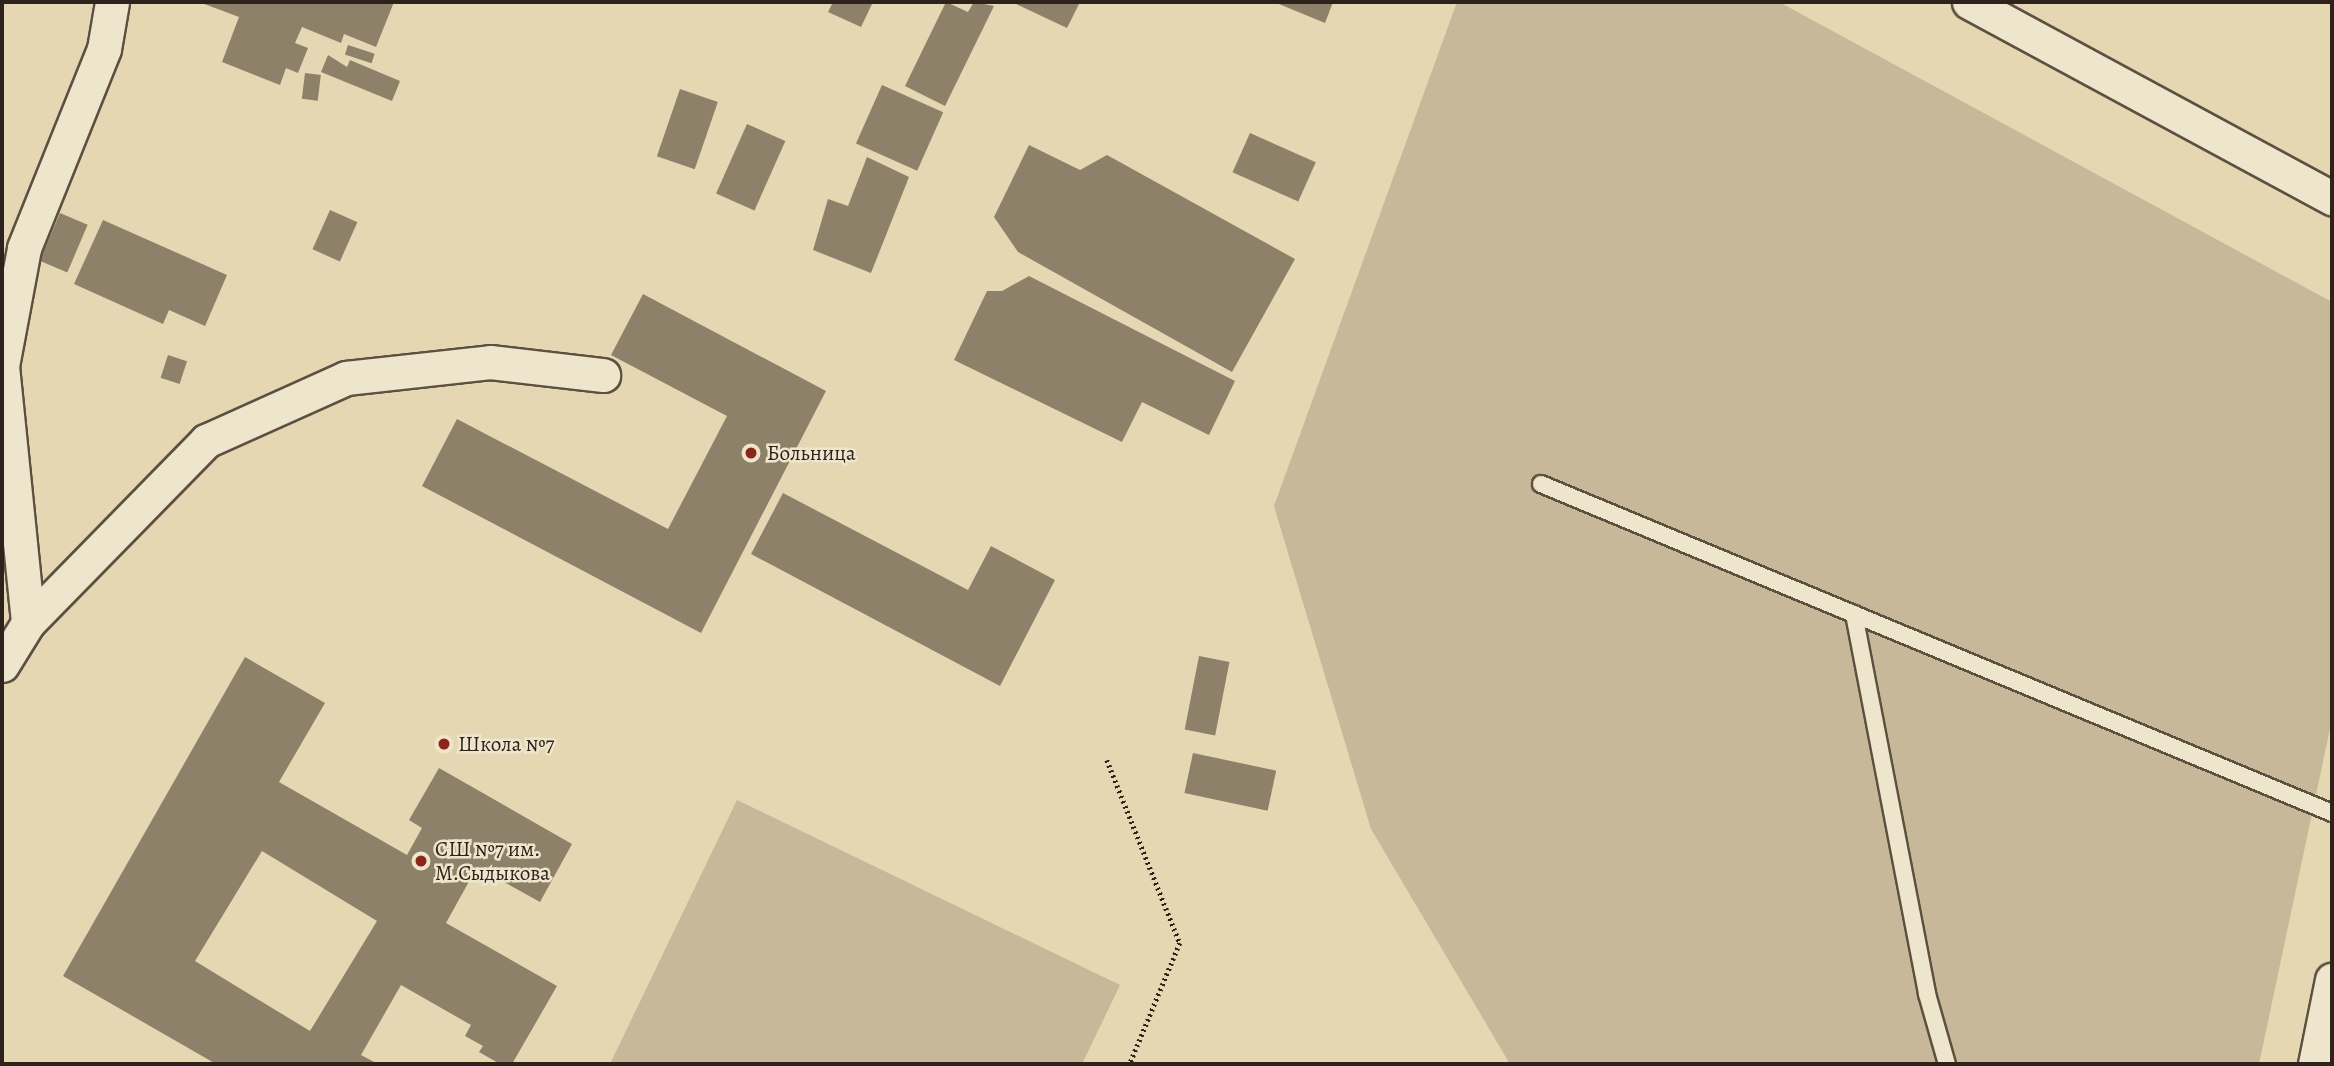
<!DOCTYPE html>
<html>
<head>
<meta charset="utf-8">
<style>
  body { margin:0 }
  #map { position:relative; width:2334px; height:1066px; overflow:hidden; background:#e5d7b2; font-family:Alegreya,serif }
  div>[style] { position:absolute }
  .green>* { inset:0; background:#c6b898 }
  .building>* { inset:0; background:#8d8169; transform-origin:0 0 }
  .path>* { height:4.5px; margin-top:-2.25px; transform-origin:0; background:repeating-linear-gradient(90deg,#2e231a 0 2px,transparent 0 5.5px) }
  .roads { filter:drop-shadow(2px 0 #5c5040) drop-shadow(-2px 0 #5c5040) drop-shadow(0 2px #5c5040) drop-shadow(0 -2px #5c5040) }
  .lane>* { height:16px; margin:-8px; padding:0 8px; transform-origin:8px; border-radius:8px; background:#eee5cd }
  .street>* { height:33px; margin:-16.5px; padding:0 16.5px; transform-origin:16.5px; border-radius:16.5px; background:#eee5cd }
  .dots>* { width:19px; height:19px; translate:-50% -50%; box-sizing:border-box; border:4px solid #eee5cd; border-radius:50% }
  span { translate:-50% -50%; white-space:nowrap; text-align:center; line-height:1.15; -webkit-text-stroke:5px #eee5cd; paint-order:stroke }
  .poi-label { font-size:21px; color:#2e231a }
  .left { translate:0 -50%; text-align:left }
  .frame { position:absolute; inset:0; border:4px solid #2e231a; pointer-events:none }
</style>
</head>
<body>
<div id="map">
  <div class="green">
    <i style="clip-path:polygon(1457px 2px,1779px 2px,2332px 302px,2332px 719px,2259px 1064px,1510px 1064px,1371px 829px,1274px 506px)"></i>
    <i style="clip-path:polygon(737px 800px,1120px 985px,1082px 1064px,610px 1064px)"></i>
  </div>
  <div class="building">
    <i style="clip-path:polygon(199px 2px,394px 2px,376px 47px,344px 34px,341px 43px,302px 27px,295px 43px,308px 48px,298px 73px,286px 68px,280px 85px,222px 62px,239px 17px)"></i>
    <i style="clip-path:polygon(833px 2px,873px 2px,861px 27px,828px 12px)"></i>
    <i style="clip-path:polygon(946px 2px,968px 12px,974px 2px,994px 6px,945px 106px,905px 86px)"></i>
    <i style="clip-path:polygon(1012px 2px,1080px 2px,1067px 28px)"></i>
    <i style="clip-path:polygon(1274px 2px,1333px 2px,1325px 23px)"></i>
    <i style="left:348px;top:45px;width:28px;height:10px;rotate:18deg"></i>
    <i style="clip-path:polygon(328px 55px,347px 67px,350px 60px,400px 81px,392px 101px,321px 72px)"></i>
    <i style="left:305px;top:73px;width:16px;height:26px;rotate:7deg"></i>
    <i style="left:882px;top:85px;width:67px;height:64px;rotate:24deg"></i>
    <i style="left:680px;top:89px;width:40px;height:71px;rotate:19deg"></i>
    <i style="left:747px;top:124px;width:42px;height:76px;rotate:24deg"></i>
    <i style="left:1250px;top:133px;width:72px;height:43px;rotate:24deg"></i>
    <i style="clip-path:polygon(1029px 145px,1080px 170px,1107px 155px,1295px 259px,1232px 372px,1018px 252px,994px 217px)"></i>
    <i style="clip-path:polygon(867px 157px,909px 177px,871px 273px,813px 250px,828px 199px,848px 206px)"></i>
    <i style="left:330px;top:210px;width:30px;height:43px;rotate:24deg"></i>
    <i style="left:60px;top:213px;width:30px;height:52px;rotate:23deg"></i>
    <i style="clip-path:polygon(103px 220px,227px 275px,205px 326px,169px 310px,163px 324px,74px 284px)"></i>
    <i style="clip-path:polygon(1029px 276px,1235px 381px,1209px 435px,1142px 402px,1122px 442px,954px 360px,987px 291px,1002px 291px)"></i>
    <i style="clip-path:polygon(643px 294px,826px 391px,701px 633px,422px 486px,457px 419px,668px 529px,727px 416px,611px 355px)"></i>
    <i style="left:168px;top:355px;width:20px;height:24px;rotate:18deg"></i>
    <i style="clip-path:polygon(783px 493px,968px 590px,991px 546px,1055px 580px,1000px 686px,751px 554px)"></i>
    <i style="left:1199px;top:656px;width:31px;height:75px;rotate:11deg"></i>
    <i style="clip-path:polygon(evenodd,245px 657px,325px 703px,279px 782px,407px 855px,422px 828px,409px 820px,439px 768px,572px 844px,540px 902px,477px 867px,446px 923px,557px 986px,512px 1064px,500px 1064px,479px 1052px,483px 1046px,465px 1036px,471px 1025px,401px 985px,361px 1055px,378px 1064px,216px 1064px,63px 976px,245px 657px,262px 851px,377px 921px,310px 1031px,195px 961px,262px 851px)"></i>
    <i style="left:1193px;top:753px;width:85px;height:41px;rotate:12deg"></i>
  </div>
  <div class="path">
    <i style="left:1107px;top:760px;width:197px;rotate:68.3deg"></i>
    <i style="left:1180px;top:943px;width:131px;rotate:112.5deg"></i>
  </div>
  <div class="roads">
    <div class="lane">
      <i style="left:1541px;top:484px;width:857px;rotate:22.58deg"></i>
      <i style="left:1854px;top:614px;width:387px;rotate:79.1deg"></i>
      <i style="left:1927px;top:994px;width:73px;rotate:74.1deg"></i>
    </div>
    <div class="street">
      <i style="left:1969px;top:2px;width:413px;rotate:28.4deg"></i>
      <i style="left:2px;top:366px;width:120px;rotate:-79.4deg"></i>
      <i style="left:24px;top:248px;width:214px;rotate:-68.1deg"></i>
      <i style="left:104px;top:49px;width:48px;rotate:-80.3deg"></i>
      <i style="left:2px;top:366px;width:258px;rotate:84.2deg"></i>
      <i style="left:2px;top:665px;width:49px;rotate:-58.2deg"></i>
      <i style="left:28px;top:623px;width:255px;rotate:-45.6deg"></i>
      <i style="left:206px;top:441px;width:154px;rotate:-24.2deg"></i>
      <i style="left:346px;top:378px;width:145px;rotate:-6.3deg"></i>
      <i style="left:490px;top:362px;width:114px;rotate:6.6deg"></i>
      <i style="left:2315px;top:1064px;width:86px;rotate:-78.6deg"></i>
    </div>
  </div>
  <div class="dots">
    <i style="left:751px;top:453px;background:#8f2418"></i>
    <i style="left:444px;top:744px;background:#8f2418"></i>
    <i style="left:421px;top:861px;background:#8f2418"></i>
  </div>
  <div class="poi-label">
    <span class="left" style="left:767px;top:453px">Больница</span>
    <span class="left" style="left:458px;top:744px">Школа №7</span>
    <span class="left" style="left:435px;top:861px">СШ №7 им.<br>М.Сыдыкова</span>
  </div>
  <div class="frame"></div>
</div>
</body>
</html>
